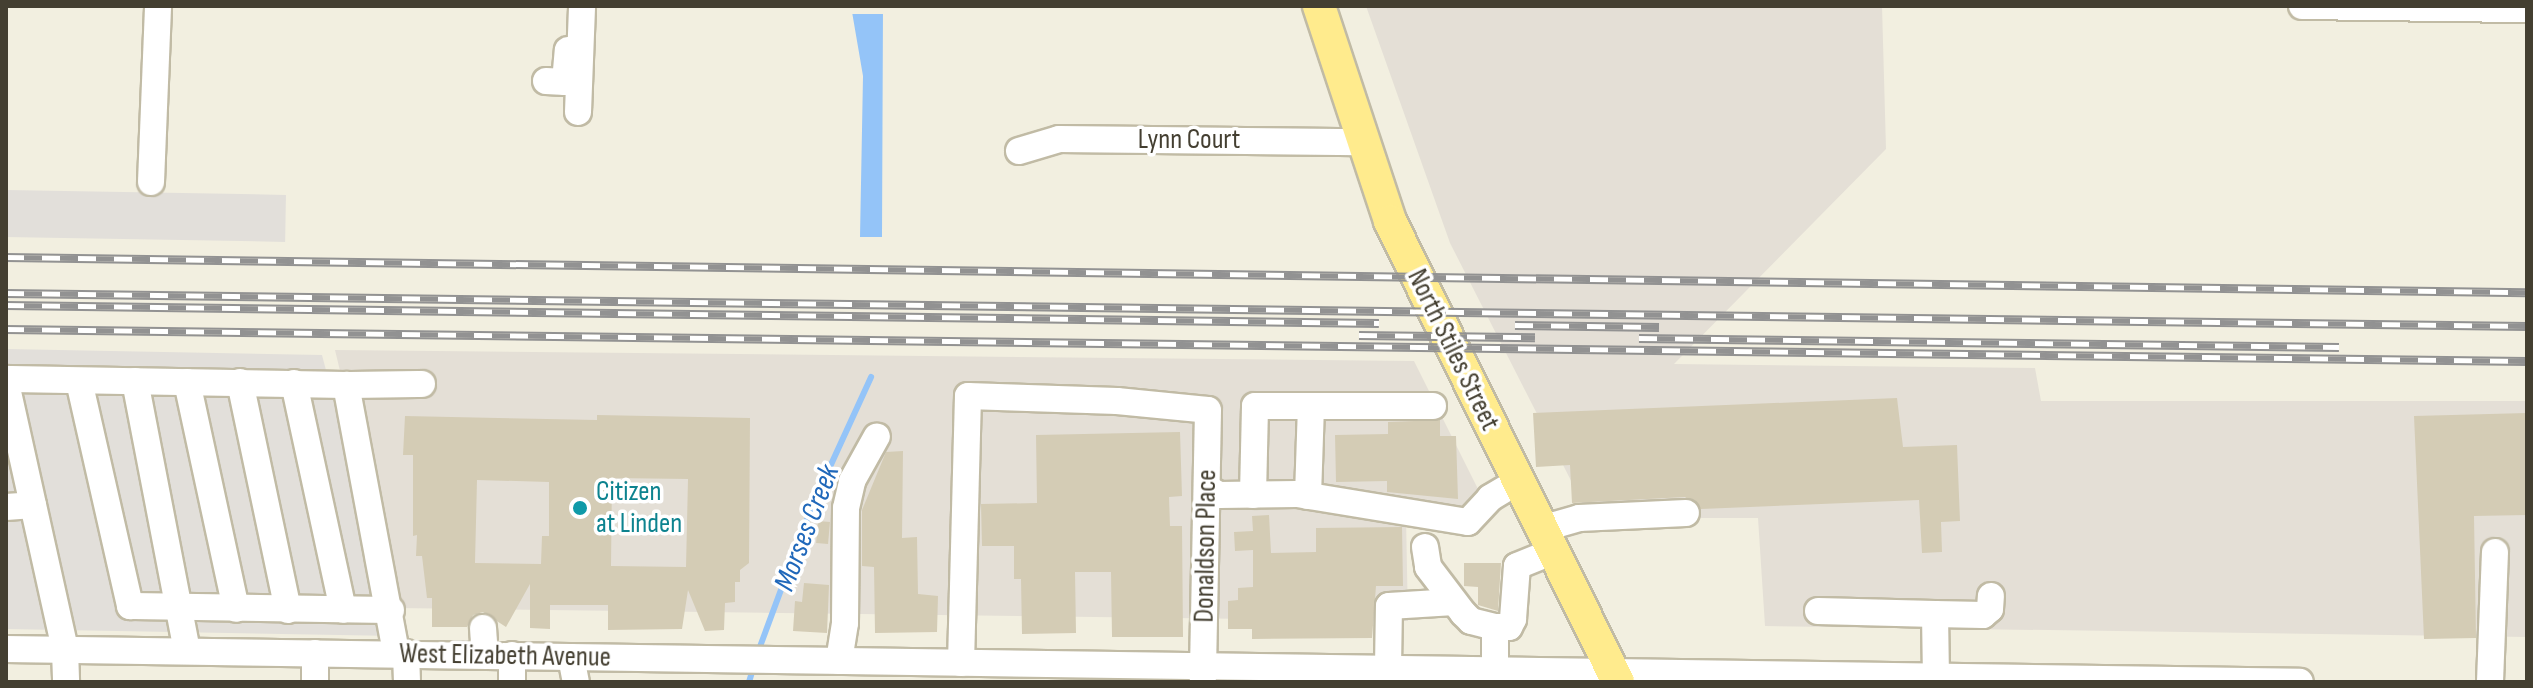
<!DOCTYPE html>
<html>
<head>
<meta charset="utf-8">
<style>
  body { margin:0 }
  #map { position:relative; width:2533px; height:688px; overflow:hidden; background:#f2efe0; font-family:"Sofia Sans Condensed",sans-serif }
  div>[style] { position:absolute }
  .industrial>* { inset:0; background:#e4dfd6 }
  .parking>* { inset:0; background:#e2dfda; transform-origin:0 0 }
  .water>* { inset:0; background:#94c4f8 }
  .pier>* { inset:0; background:#f2efe0; transform-origin:0 0 }
  .stream>* { height:6px; margin:-3px; padding:0 3px; transform-origin:3px; border-radius:3px; background:#94c4f8 }
  .building>* { inset:0; background:#d4ccb5; transform-origin:0 0 }
  .roads { filter:drop-shadow(2px 0 #c1bba5) drop-shadow(-2px 0 #c1bba5) drop-shadow(0 2px #c1bba5) drop-shadow(0 -2px #c1bba5) }
  .minor>* { height:26px; margin:-13px; padding:0 13px; transform-origin:13px; border-radius:13px; background:#fff }
  .major>* { height:32px; margin:-16px; padding:0 16px; transform-origin:16px; border-radius:16px; background:#ffeb8d }
  .rail>* { height:9px; margin-top:-4.5px; transform-origin:0; background:repeating-linear-gradient(90deg,#fff 0 18px,#929292 0 36px); box-sizing:border-box; border-block:2px solid #929292 }
  .dots>* { width:22px; height:22px; translate:-50% -50%; box-sizing:border-box; border:4px solid #fff; border-radius:50% }
  span { translate:-50% -50%; white-space:nowrap; text-align:center; line-height:1.15; -webkit-text-stroke:7px #fff; paint-order:stroke }
  .street-label { font-size:28px; color:#443f31 }
  .culture-label { font-size:28px; color:#0d838f }
  .left { translate:0 -50%; text-align:left }
  .water-label { font-size:30px; color:#2068ba; font-style:italic }
  .frame { position:absolute; inset:0; border:8px solid #443f31; pointer-events:none }
</style>
</head>
<body>
<div id="map">
  <div class="industrial">
    <i style="clip-path:polygon(1366px 6px,1882px 6px,1886px 149px,1674px 364px,2035px 368px,2041px 401px,2527px 401px,2527px 637px,1765px 626px,1758px 518px,1590px 518px,1450px 243px)"></i>
    <i style="clip-path:polygon(335px 350px,1414px 361px,1492px 517px,1406px 517px,1408px 621px,397px 608px)"></i>
  </div>
  <div class="parking">
    <i style="left:6px;top:190px;width:280px;height:47px;rotate:1deg"></i>
    <i style="clip-path:polygon(6px 349px,322px 355px,396px 636px,6px 629px)"></i>
  </div>
  <div class="water">
    <i style="clip-path:polygon(851px 6px,883px 6px,882px 237px,860px 237px,863px 76px)"></i>
  </div>
  <div class="pier">
    <i style="left:849px;top:6px;width:36px;height:8px"></i>
  </div>
  <div class="stream">
    <i style="left:758px;top:652px;width:156px;rotate:-69.7deg"></i>
    <i style="left:812px;top:506px;width:142px;rotate:-65.4deg"></i>
    <i style="left:749px;top:682px;width:17px;rotate:-73deg"></i>
  </div>
  <div class="building">
    <i style="clip-path:polygon(1897px 398px,1903px 447px,1957px 445px,1960px 521px,1941px 522px,1942px 552px,1922px 553px,1919px 500px,1701px 509px,1685px 497px,1572px 503px,1570px 465px,1536px 467px,1533px 413px)"></i>
    <i style="clip-path:polygon(2527px 413px,2527px 515px,2474px 516px,2476px 638px,2424px 639px,2414px 416px)"></i>
    <i style="clip-path:polygon(evenodd,597px 415px,750px 418px,749px 563px,740px 570px,740px 582px,735px 582px,735px 602px,725px 603px,724px 630px,705px 631px,688px 590px,682px 629px,608px 630px,608px 605px,550px 605px,550px 629px,530px 628px,530px 584px,506px 627px,483px 612px,473px 615px,467px 627px,432px 627px,432px 598px,427px 598px,422px 556px,416px 556px,417px 535px,413px 536px,413px 455px,403px 455px,405px 416px,597px 420px,597px 415px,612px 478px,688px 479px,686px 567px,611px 566px,612px 478px,597px 415px,477px 480px,549px 482px,549px 536px,542px 536px,541px 564px,475px 563px,477px 480px)"></i>
    <i style="clip-path:polygon(1440px 420px,1440px 436px,1456px 436px,1458px 499px,1387px 492px,1387px 481px,1336px 482px,1335px 435px,1388px 434px,1388px 422px)"></i>
    <i style="clip-path:polygon(1180px 432px,1182px 496px,1169px 497px,1170px 526px,1182px 526px,1183px 637px,1112px 637px,1111px 572px,1075px 572px,1076px 633px,1022px 634px,1021px 579px,1014px 579px,1014px 546px,982px 546px,981px 504px,1037px 503px,1036px 435px)"></i>
    <i style="clip-path:polygon(903px 451px,902px 538px,917px 537px,918px 594px,938px 596px,937px 632px,875px 633px,874px 567px,862px 566px,862px 510px,886px 452px)"></i>
    <i style="clip-path:polygon(1269px 515px,1271px 553px,1316px 552px,1316px 528px,1402px 527px,1403px 586px,1376px 586px,1372px 638px,1252px 639px,1252px 629px,1228px 629px,1228px 601px,1238px 600px,1238px 588px,1253px 587px,1253px 550px,1235px 551px,1234px 532px,1253px 531px,1252px 516px)"></i>
    <i style="left:818px;top:521px;width:12px;height:22px;rotate:5deg"></i>
    <i style="clip-path:polygon(1464px 563px,1501px 563px,1498px 611px,1478px 605px,1478px 587px,1464px 586px)"></i>
    <i style="clip-path:polygon(804px 583px,829px 585px,827px 633px,793px 631px,795px 601px,802px 602px)"></i>
  </div>
  <div class="roads">
    <div class="minor">
      <i style="left:2302px;top:6px;width:225px;rotate:0.8deg"></i>
      <i style="left:546px;top:81px;width:19px;rotate:3deg"></i>
      <i style="left:565px;top:82px;width:32px;rotate:-85deg"></i>
      <i style="left:578px;top:112px;width:106px;rotate:-87.8deg"></i>
      <i style="left:1019px;top:151px;width:42px;rotate:-16.7deg"></i>
      <i style="left:1059px;top:139px;width:303px;rotate:0.6deg"></i>
      <i style="left:151px;top:182px;width:176px;rotate:-87.7deg"></i>
      <i style="left:6px;top:379px;width:340px;rotate:1deg"></i>
      <i style="left:346px;top:385px;width:273px;rotate:79.4deg"></i>
      <i style="left:79px;top:381px;width:231px;rotate:77.2deg"></i>
      <i style="left:130px;top:606px;width:261px;rotate:0.9deg"></i>
      <i style="left:135px;top:381px;width:275px;rotate:79.1deg"></i>
      <i style="left:187px;top:382px;width:232px;rotate:77.8deg"></i>
      <i style="left:240px;top:382px;width:233px;rotate:78.1deg"></i>
      <i style="left:6px;top:383px;width:273px;rotate:77.5deg"></i>
      <i style="left:65px;top:650px;width:32px;rotate:88deg"></i>
      <i style="left:294px;top:383px;width:232px;rotate:77.8deg"></i>
      <i style="left:346px;top:385px;width:76px;rotate:-0.8deg"></i>
      <i style="left:1207px;top:488px;width:14px;rotate:30deg"></i>
      <i style="left:1219px;top:495px;width:78px;rotate:-0.7deg"></i>
      <i style="left:1297px;top:494px;width:173px;rotate:9.3deg"></i>
      <i style="left:1468px;top:522px;width:33px;rotate:-47deg"></i>
      <i style="left:1490px;top:498px;width:31px;rotate:-31deg"></i>
      <i style="left:1253px;top:495px;width:89px;rotate:-88.7deg"></i>
      <i style="left:1255px;top:406px;width:178px"></i>
      <i style="left:1308px;top:496px;width:90px;rotate:-88.1deg"></i>
      <i style="left:6px;top:507px;width:27px;rotate:-4deg"></i>
      <i style="left:1541px;top:529px;width:40px;rotate:-16deg"></i>
      <i style="left:1579px;top:518px;width:107px;rotate:-2.7deg"></i>
      <i style="left:1425px;top:547px;width:20px;rotate:81deg"></i>
      <i style="left:1428px;top:567px;width:58px;rotate:52.7deg"></i>
      <i style="left:1463px;top:613px;width:11px;rotate:45deg"></i>
      <i style="left:1471px;top:621px;width:25px;rotate:14deg"></i>
      <i style="left:1495px;top:627px;width:42px;rotate:90deg"></i>
      <i style="left:1818px;top:611px;width:117px;rotate:1.5deg"></i>
      <i style="left:1935px;top:614px;width:63px;rotate:89.1deg"></i>
      <i style="left:1935px;top:614px;width:48px;rotate:1.2deg"></i>
      <i style="left:1983px;top:615px;width:9px;rotate:-41deg"></i>
      <i style="left:1990px;top:609px;width:13px;rotate:-86deg"></i>
      <i style="left:1495px;top:627px;width:14px"></i>
      <i style="left:1509px;top:627px;width:9px;rotate:-63deg"></i>
      <i style="left:1513px;top:619px;width:53px;rotate:-85.7deg"></i>
      <i style="left:1517px;top:566px;width:38px;rotate:-22deg"></i>
      <i style="left:483px;top:628px;width:26px;rotate:86deg"></i>
      <i style="left:6px;top:649px;width:2294px;rotate:0.82deg"></i>
      <i style="left:406px;top:653px;width:29px;rotate:88deg"></i>
      <i style="left:512px;top:655px;width:27px;rotate:90deg"></i>
      <i style="left:571px;top:657px;width:25px;rotate:79deg"></i>
      <i style="left:839px;top:661px;width:38px;rotate:-81deg"></i>
      <i style="left:845px;top:623px;width:115px;rotate:-89.5deg"></i>
      <i style="left:846px;top:508px;width:28px;rotate:-77deg"></i>
      <i style="left:852px;top:481px;width:51px;rotate:-60.9deg"></i>
      <i style="left:961px;top:663px;width:267px;rotate:-88.5deg"></i>
      <i style="left:968px;top:396px;width:149px;rotate:1.9deg"></i>
      <i style="left:1117px;top:401px;width:91px;rotate:5.6deg"></i>
      <i style="left:1208px;top:410px;width:272px;rotate:91.1deg"></i>
      <i style="left:1388px;top:668px;width:62px;rotate:-89.1deg"></i>
      <i style="left:1389px;top:606px;width:65px;rotate:-3.5deg"></i>
      <i style="left:315px;top:682px;width:29px;rotate:-90deg"></i>
      <i style="left:2490px;top:682px;width:130px;rotate:-87.8deg"></i>
    </div>
    <div class="major">
      <i style="left:1319px;top:6px;width:226px;rotate:71.7deg"></i>
      <i style="left:1390px;top:221px;width:514px;rotate:63.68deg"></i>
    </div>
  </div>
  <div class="rail">
    <i style="left:6px;top:257px;width:2521px;rotate:0.8deg"></i>
    <i style="left:6px;top:293px;width:2521px;rotate:0.75deg"></i>
    <i style="left:6px;top:305px;width:1373px;rotate:0.75deg"></i>
    <i style="left:1515px;top:325px;width:144px;rotate:0.8deg"></i>
    <i style="left:6px;top:329px;width:2521px;rotate:0.73deg"></i>
    <i style="left:1359px;top:335px;width:176px;rotate:0.7deg"></i>
    <i style="left:1639px;top:338px;width:700px;rotate:0.74deg"></i>
  </div>
  <div class="dots">
    <i style="left:580px;top:508px;background:#0f9aa8"></i>
  </div>
  <div class="street-label">
    <span style="left:1189px;top:140px">Lynn Court</span>
    <span style="left:1453px;top:350px;rotate:64deg">North Stiles Street</span>
    <span style="left:1206px;top:546px;rotate:-89deg">Donaldson Place</span>
    <span style="left:505px;top:656px;rotate:1deg">West Elizabeth Avenue</span>
  </div>
  <div class="culture-label">
    <span class="left" style="left:596px;top:508px">Citizen<br>at Linden</span>
  </div>
  <div class="water-label">
    <span style="left:807px;top:528px;rotate:-69deg">Morses Creek</span>
  </div>
  <div class="frame"></div>
</div>
</body>
</html>
